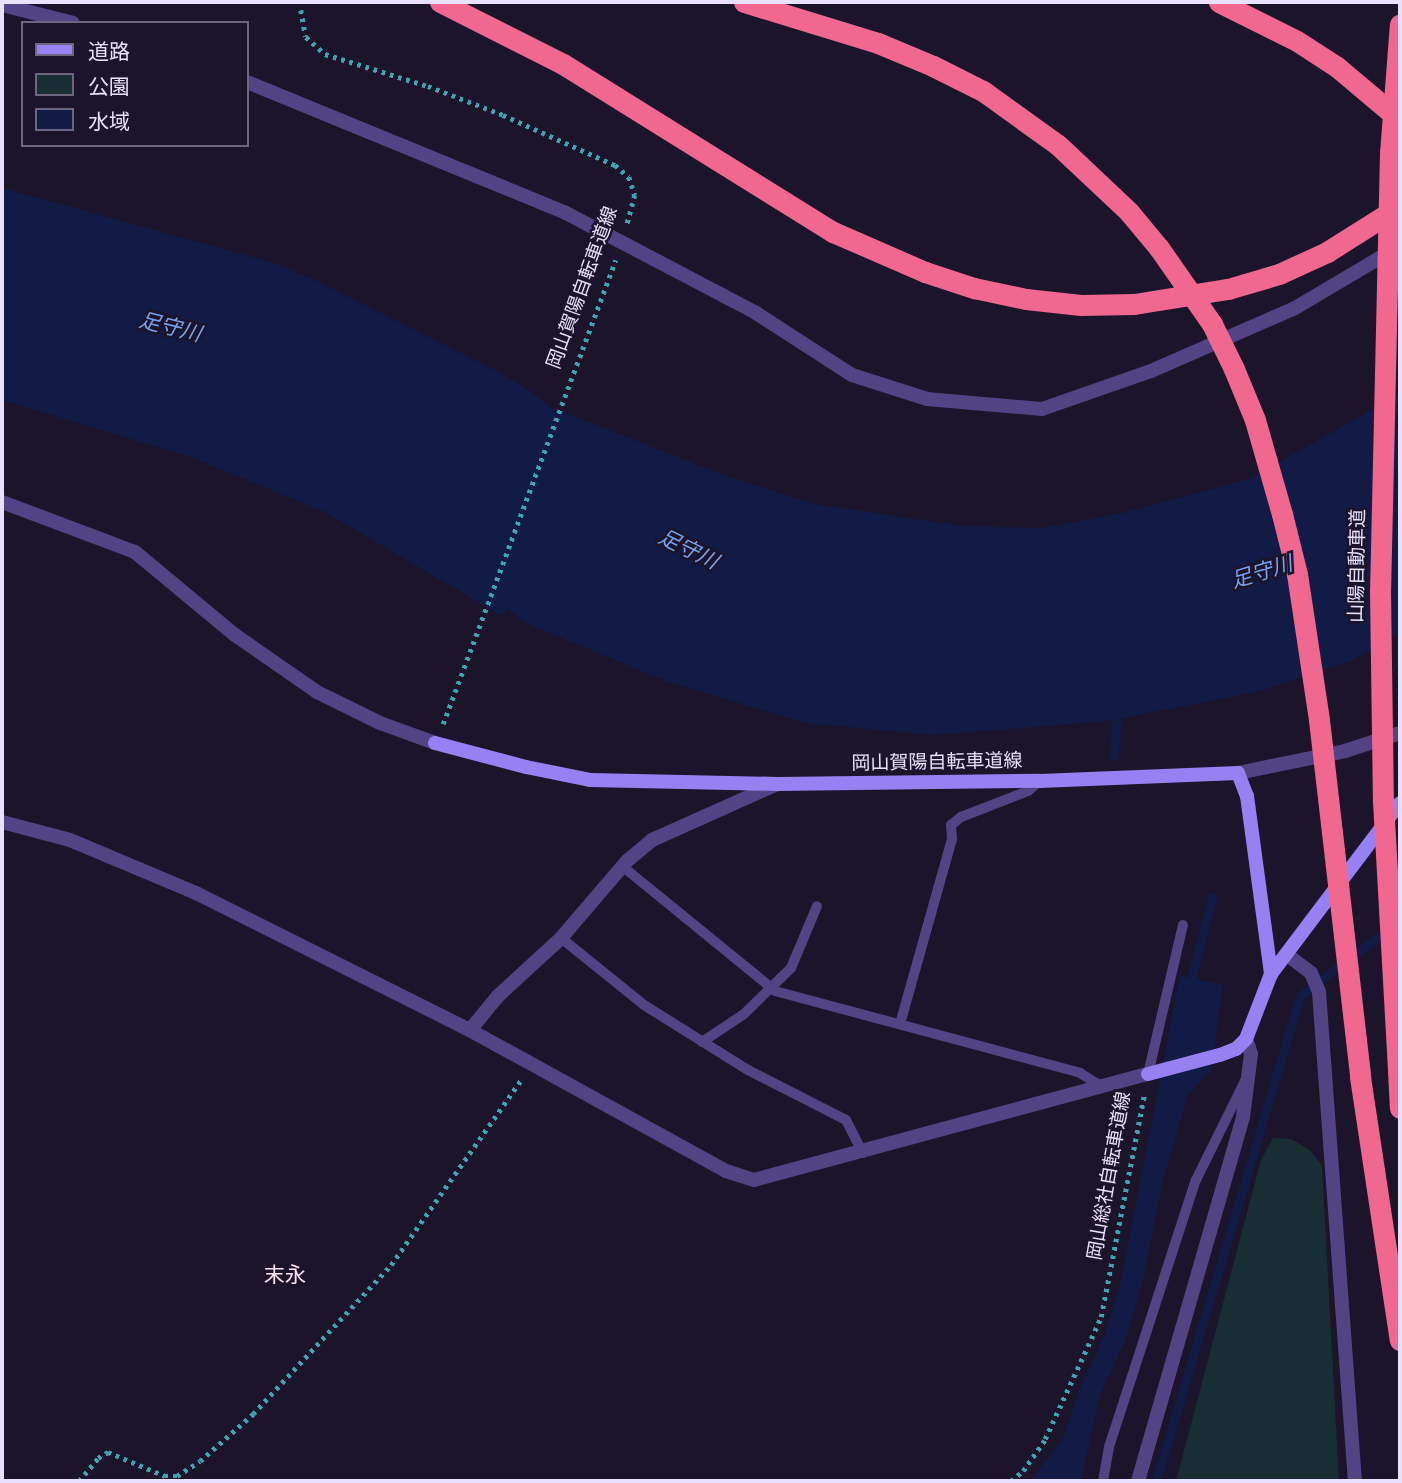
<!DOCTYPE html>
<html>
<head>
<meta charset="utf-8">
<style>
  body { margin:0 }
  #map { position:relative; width:1402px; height:1483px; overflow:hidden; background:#1b142a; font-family:"Varela Round","Noto Sans JP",sans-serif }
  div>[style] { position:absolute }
  .green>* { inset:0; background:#172f33 }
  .water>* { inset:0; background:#111b46 }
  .stream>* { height:9px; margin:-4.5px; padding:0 4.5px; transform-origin:4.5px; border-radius:4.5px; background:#111b46 }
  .path>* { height:4.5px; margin-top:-2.25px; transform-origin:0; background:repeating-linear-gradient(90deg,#3ea4b2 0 3.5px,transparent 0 8.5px) }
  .service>* { height:10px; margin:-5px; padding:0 5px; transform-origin:5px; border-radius:5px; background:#524484 }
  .minor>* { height:14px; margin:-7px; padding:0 7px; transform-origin:7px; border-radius:7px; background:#524484 }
  .secondary>* { height:14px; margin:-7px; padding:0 7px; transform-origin:7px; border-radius:7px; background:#9780f2 }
  .motorway>* { height:21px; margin:-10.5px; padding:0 10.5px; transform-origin:10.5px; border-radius:10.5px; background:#f06790 }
  .motorway-bridge>* { height:21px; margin:-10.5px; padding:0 10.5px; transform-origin:10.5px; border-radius:10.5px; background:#f06790 }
  span { translate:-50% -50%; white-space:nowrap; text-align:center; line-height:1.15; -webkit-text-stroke:5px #1b142a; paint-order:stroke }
  .street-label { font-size:19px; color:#e8e0fc }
  .water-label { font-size:21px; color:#78a4f2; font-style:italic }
  .neighbourhood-label { font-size:21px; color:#fce1ee }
  .frame { position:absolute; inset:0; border:4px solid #e8e0fc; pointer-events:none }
  .legend { position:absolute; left:21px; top:21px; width:228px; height:126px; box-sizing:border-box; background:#1b142a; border:2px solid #6d667e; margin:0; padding:9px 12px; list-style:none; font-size:21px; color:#e8e0fc }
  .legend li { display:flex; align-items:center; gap:14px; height:35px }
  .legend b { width:35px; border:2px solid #6d667e }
</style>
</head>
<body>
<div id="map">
  <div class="green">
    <i style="clip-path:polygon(1273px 1138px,1291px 1139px,1310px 1150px,1322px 1166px,1339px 1481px,1176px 1481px,1261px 1160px)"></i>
  </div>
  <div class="water">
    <i style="clip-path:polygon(2px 188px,274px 263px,317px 281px,499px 372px,532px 392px,548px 406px,729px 477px,815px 504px,962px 526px,1042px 528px,1123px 513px,1249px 479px,1400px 394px,1400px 633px,1353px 660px,1261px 691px,1107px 721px,935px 735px,805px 723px,666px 681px,526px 623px,507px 609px,502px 616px,325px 512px,188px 456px,2px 400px)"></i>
    <i style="clip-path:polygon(1180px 976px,1223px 985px,1211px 1070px,1188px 1095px,1163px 1180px,1143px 1280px,1126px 1339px,1100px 1395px,1081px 1480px,1030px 1481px,1064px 1437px,1077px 1396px,1105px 1334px,1121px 1280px)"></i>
  </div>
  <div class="stream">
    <i style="left:1114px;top:756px;width:47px;rotate:-86.3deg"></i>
    <i style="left:1197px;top:988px;width:14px;rotate:-111deg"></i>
    <i style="left:1192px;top:975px;width:80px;rotate:-75.4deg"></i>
    <i style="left:1156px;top:1481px;width:506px;rotate:-73.46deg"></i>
    <i style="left:1300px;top:996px;width:126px;rotate:-37.2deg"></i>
  </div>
  <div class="path">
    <i style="left:301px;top:10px;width:27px;rotate:80deg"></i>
    <i style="left:306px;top:37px;width:25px;rotate:42deg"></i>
    <i style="left:325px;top:54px;width:108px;rotate:17.3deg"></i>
    <i style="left:428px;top:86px;width:80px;rotate:21.1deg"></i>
    <i style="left:503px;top:115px;width:123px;rotate:24.1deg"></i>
    <i style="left:615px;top:165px;width:18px;rotate:41deg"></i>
    <i style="left:629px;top:177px;width:19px;rotate:72deg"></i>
    <i style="left:635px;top:195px;width:31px;rotate:105deg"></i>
    <i style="left:443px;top:724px;width:495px;rotate:-69.6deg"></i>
    <i style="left:79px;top:1481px;width:30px;rotate:-50deg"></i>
    <i style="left:98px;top:1458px;width:12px;rotate:-31deg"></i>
    <i style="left:108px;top:1452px;width:62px;rotate:22.8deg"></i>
    <i style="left:165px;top:1476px;width:12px"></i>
    <i style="left:177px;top:1476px;width:27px;rotate:-33deg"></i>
    <i style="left:200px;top:1461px;width:71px;rotate:-41.6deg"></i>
    <i style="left:253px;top:1414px;width:203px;rotate:-47.2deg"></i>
    <i style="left:391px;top:1265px;width:226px;rotate:-54.9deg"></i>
    <i style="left:1011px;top:1481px;width:16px;rotate:-40deg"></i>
    <i style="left:1023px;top:1471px;width:39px;rotate:-55deg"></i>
    <i style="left:1045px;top:1439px;width:134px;rotate:-65.3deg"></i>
    <i style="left:1101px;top:1317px;width:225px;rotate:-79deg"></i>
  </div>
  <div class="service">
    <i style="left:622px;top:866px;width:198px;rotate:39.2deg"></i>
    <i style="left:775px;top:991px;width:316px;rotate:15deg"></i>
    <i style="left:1080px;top:1073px;width:25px;rotate:32deg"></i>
    <i style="left:561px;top:938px;width:107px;rotate:38.9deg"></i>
    <i style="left:644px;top:1005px;width:123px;rotate:32deg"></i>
    <i style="left:748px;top:1070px;width:110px;rotate:27deg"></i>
    <i style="left:846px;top:1120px;width:37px;rotate:63deg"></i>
    <i style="left:900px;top:1024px;width:192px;rotate:-74.3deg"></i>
    <i style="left:952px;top:839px;width:14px;rotate:-94deg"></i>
    <i style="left:951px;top:825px;width:13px;rotate:-39deg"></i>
    <i style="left:961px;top:817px;width:72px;rotate:-21.2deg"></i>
    <i style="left:1028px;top:791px;width:16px;rotate:-40deg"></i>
    <i style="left:702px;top:1042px;width:50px;rotate:-33.7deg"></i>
    <i style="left:744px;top:1014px;width:66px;rotate:-44.4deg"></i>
    <i style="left:791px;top:968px;width:67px;rotate:-67.2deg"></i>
    <i style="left:1148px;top:1074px;width:153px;rotate:-76.8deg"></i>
    <i style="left:1103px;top:1481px;width:35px;rotate:-80deg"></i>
    <i style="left:1109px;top:1447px;width:281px;rotate:-72deg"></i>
    <i style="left:1196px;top:1180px;width:110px;rotate:-63.7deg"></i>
  </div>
  <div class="minor">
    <i style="left:2px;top:5px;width:73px;rotate:14.2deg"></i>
    <i style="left:247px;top:82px;width:343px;rotate:22.3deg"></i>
    <i style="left:564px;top:212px;width:217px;rotate:27.7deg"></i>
    <i style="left:756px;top:313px;width:114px;rotate:32.9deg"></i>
    <i style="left:852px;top:375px;width:79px;rotate:17.7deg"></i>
    <i style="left:927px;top:399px;width:115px;rotate:5deg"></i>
    <i style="left:1042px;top:409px;width:115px;rotate:-19.2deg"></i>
    <i style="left:1151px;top:371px;width:157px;rotate:-23.6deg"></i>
    <i style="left:1295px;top:308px;width:122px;rotate:-30.6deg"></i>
    <i style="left:2px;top:502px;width:142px;rotate:20.6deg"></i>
    <i style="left:135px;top:552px;width:130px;rotate:39.7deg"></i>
    <i style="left:235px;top:635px;width:100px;rotate:34.8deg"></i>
    <i style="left:317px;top:692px;width:70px;rotate:26.2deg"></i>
    <i style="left:380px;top:723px;width:59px;rotate:20deg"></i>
    <i style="left:1238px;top:773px;width:109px;rotate:-11.6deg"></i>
    <i style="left:1345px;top:751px;width:58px;rotate:-18.1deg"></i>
    <i style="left:2px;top:822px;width:70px;rotate:14.8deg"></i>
    <i style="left:70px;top:840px;width:137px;rotate:22.8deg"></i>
    <i style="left:196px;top:893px;width:302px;rotate:26.6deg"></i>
    <i style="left:466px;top:1028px;width:297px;rotate:28.8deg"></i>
    <i style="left:726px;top:1171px;width:29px;rotate:18deg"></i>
    <i style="left:754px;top:1180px;width:408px;rotate:-15.1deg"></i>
    <i style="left:1286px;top:954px;width:31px;rotate:37deg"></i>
    <i style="left:1311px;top:973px;width:21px;rotate:67deg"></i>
    <i style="left:1319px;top:992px;width:490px;rotate:85.8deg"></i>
    <i style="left:470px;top:1030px;width:44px;rotate:-50.5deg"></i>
    <i style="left:498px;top:996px;width:86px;rotate:-42.6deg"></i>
    <i style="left:561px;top:938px;width:101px;rotate:-49.4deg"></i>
    <i style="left:627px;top:861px;width:33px;rotate:-40deg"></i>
    <i style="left:652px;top:840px;width:137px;rotate:-24.1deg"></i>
    <i style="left:1138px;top:1481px;width:379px;rotate:-73.9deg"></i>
    <i style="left:1243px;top:1117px;width:64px;rotate:-82.8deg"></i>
    <i style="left:1251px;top:1054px;width:16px;rotate:-108deg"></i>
  </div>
  <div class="secondary">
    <i style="left:435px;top:743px;width:94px;rotate:14.8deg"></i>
    <i style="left:526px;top:767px;width:65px;rotate:11.5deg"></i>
    <i style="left:590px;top:780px;width:187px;rotate:1.2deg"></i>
    <i style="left:777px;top:784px;width:263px;rotate:-0.7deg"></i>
    <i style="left:1040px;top:781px;width:198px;rotate:-2.3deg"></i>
    <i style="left:1238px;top:773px;width:25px;rotate:69deg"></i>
    <i style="left:1247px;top:796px;width:180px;rotate:82.3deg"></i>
    <i style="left:1148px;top:1074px;width:74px;rotate:-14.8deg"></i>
    <i style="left:1220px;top:1055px;width:17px;rotate:-21deg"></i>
    <i style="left:1236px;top:1049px;width:14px;rotate:-45deg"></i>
    <i style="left:1246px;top:1039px;width:70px;rotate:-69deg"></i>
    <i style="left:1271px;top:974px;width:214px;rotate:-53deg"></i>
  </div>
  <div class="motorway">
    <i style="left:440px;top:2px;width:138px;rotate:26.8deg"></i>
    <i style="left:563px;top:64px;width:318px;rotate:31.9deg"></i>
    <i style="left:833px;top:232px;width:100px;rotate:23.5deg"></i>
    <i style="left:925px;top:272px;width:52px;rotate:18.1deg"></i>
    <i style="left:974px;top:288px;width:53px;rotate:11.9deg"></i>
    <i style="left:1026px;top:299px;width:55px;rotate:6.2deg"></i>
    <i style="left:1081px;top:305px;width:53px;rotate:-1.1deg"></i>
    <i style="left:1134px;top:304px;width:95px;rotate:-9.1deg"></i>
    <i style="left:1228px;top:289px;width:53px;rotate:-16.4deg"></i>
    <i style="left:1279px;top:274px;width:53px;rotate:-24.6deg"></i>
    <i style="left:1327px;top:252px;width:86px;rotate:-32.2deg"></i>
    <i style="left:744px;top:2px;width:140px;rotate:17deg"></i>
    <i style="left:878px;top:43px;width:60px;rotate:22.7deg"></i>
    <i style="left:933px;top:66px;width:56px;rotate:26.6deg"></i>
    <i style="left:983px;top:91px;width:92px;rotate:35.8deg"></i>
    <i style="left:1058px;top:145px;width:98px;rotate:43.3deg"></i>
    <i style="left:1129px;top:212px;width:47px;rotate:50.2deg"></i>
    <i style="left:1390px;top:153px;width:129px;rotate:-85.6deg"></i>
    <i style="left:1398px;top:1071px;width:37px;rotate:87deg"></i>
    <i style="left:1360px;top:1077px;width:266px;rotate:81.4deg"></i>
  </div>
  <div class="motorway-bridge">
    <i style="left:1219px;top:2px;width:87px;rotate:26.6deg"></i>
    <i style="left:1297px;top:41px;width:48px;rotate:33deg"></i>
    <i style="left:1337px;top:67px;width:82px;rotate:40.1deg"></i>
    <i style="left:1390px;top:153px;width:438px;rotate:91.3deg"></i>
    <i style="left:1380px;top:591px;width:210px;rotate:89.2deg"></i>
    <i style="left:1383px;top:801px;width:270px;rotate:86.8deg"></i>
    <i style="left:1159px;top:248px;width:93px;rotate:55.1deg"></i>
    <i style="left:1212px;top:324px;width:50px;rotate:63.9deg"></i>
    <i style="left:1234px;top:369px;width:55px;rotate:67.6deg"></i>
    <i style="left:1255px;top:420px;width:98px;rotate:74deg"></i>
    <i style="left:1282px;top:514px;width:62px;rotate:76deg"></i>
    <i style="left:1297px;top:574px;width:148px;rotate:81.4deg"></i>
    <i style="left:1319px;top:720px;width:359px;rotate:83.4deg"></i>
  </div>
  <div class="street-label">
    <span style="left:583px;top:288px;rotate:-70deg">岡山賀陽自転車道線</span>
    <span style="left:1358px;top:566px;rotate:-89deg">山陽自動車道</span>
    <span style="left:937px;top:763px;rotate:-1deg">岡山賀陽自転車道線</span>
    <span style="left:1110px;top:1176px;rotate:-80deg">岡山総社自転車道線</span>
  </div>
  <div class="water-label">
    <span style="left:170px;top:328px;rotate:14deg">足守川</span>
    <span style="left:688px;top:550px;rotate:26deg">足守川</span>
    <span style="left:1262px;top:573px;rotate:-17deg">足守川</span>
  </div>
  <div class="neighbourhood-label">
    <span style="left:285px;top:1276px">末永</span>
  </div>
  <div class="frame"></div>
  <ul class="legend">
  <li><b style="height:9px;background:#9780f2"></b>道路</li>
  <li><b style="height:19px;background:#172f33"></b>公園</li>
  <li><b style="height:19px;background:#111b46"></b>水域</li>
  </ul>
</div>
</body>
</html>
